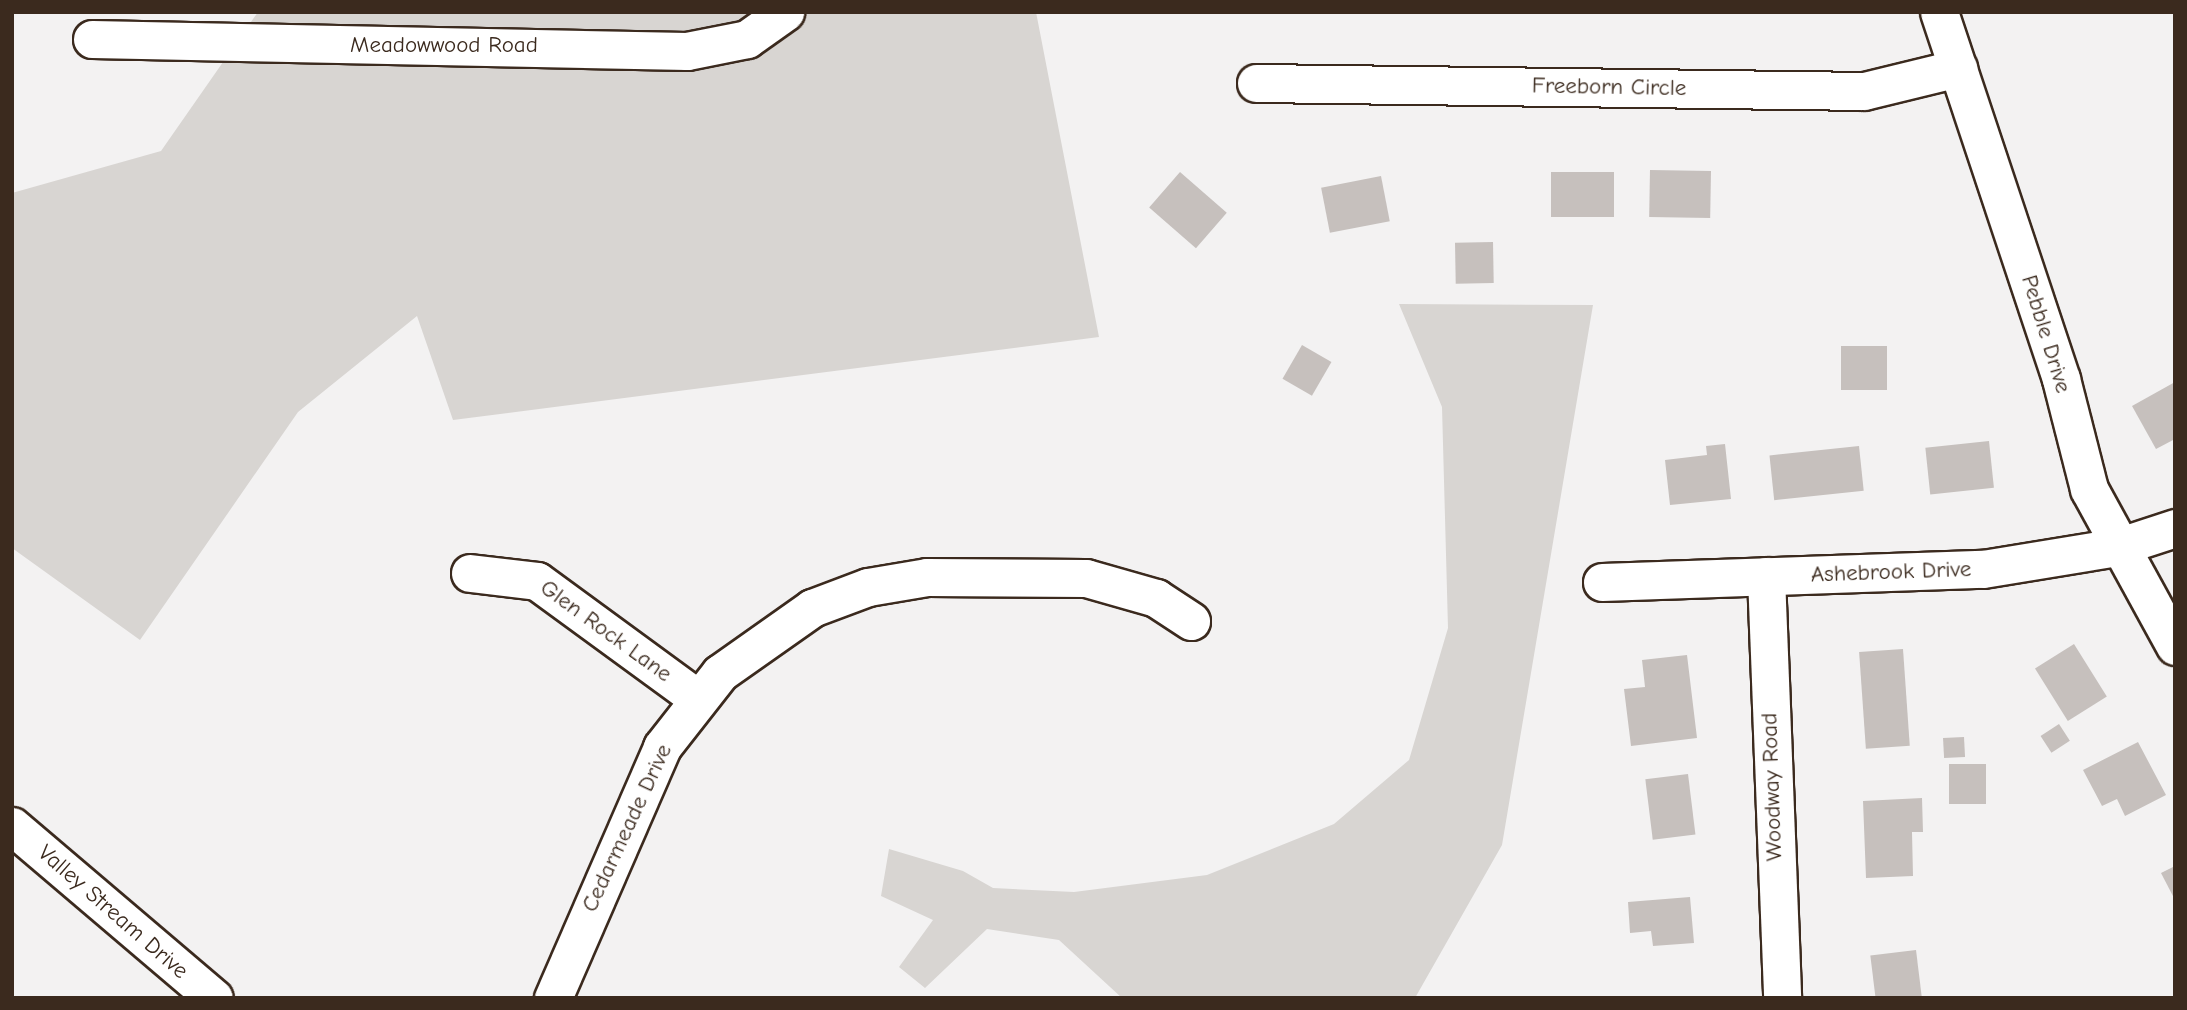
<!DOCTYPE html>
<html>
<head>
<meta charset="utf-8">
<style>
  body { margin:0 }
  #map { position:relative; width:2187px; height:1010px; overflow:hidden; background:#f3f2f2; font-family:"Comic Neue",sans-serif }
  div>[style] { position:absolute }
  .green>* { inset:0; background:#d8d5d2 }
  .building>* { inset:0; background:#c6c0bd; transform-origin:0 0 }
  .roads { filter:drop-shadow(2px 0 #3b2a1e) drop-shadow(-2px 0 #3b2a1e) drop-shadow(0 2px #3b2a1e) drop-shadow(0 -2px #3b2a1e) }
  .minor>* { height:37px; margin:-18.5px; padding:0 18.5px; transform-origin:18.5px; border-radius:18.5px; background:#fff }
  span { translate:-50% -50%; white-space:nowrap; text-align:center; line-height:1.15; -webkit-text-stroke:6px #fff; paint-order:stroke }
  .street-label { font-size:23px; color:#3b2a1e }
  .frame { position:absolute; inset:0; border:14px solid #3b2a1e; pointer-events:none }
</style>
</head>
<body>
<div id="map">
  <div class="green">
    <i style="clip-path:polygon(258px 12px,1036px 12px,1099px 337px,453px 420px,417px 316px,298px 412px,140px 640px,12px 548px,12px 193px,161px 151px)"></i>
    <i style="clip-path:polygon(1399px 304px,1593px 305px,1502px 845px,1415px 998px,1122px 998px,1059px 940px,987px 929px,925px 988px,899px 967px,933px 920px,881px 896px,889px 849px,963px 871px,993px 888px,1074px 892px,1207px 875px,1334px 824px,1409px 760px,1448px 628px,1442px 407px)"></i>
  </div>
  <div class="building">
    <i style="left:1650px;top:170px;width:61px;height:47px;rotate:1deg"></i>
    <i style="left:1180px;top:172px;width:62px;height:47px;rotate:41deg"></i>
    <i style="left:1551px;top:172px;width:63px;height:45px"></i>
    <i style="left:1381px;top:176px;width:46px;height:61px;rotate:79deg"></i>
    <i style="left:1493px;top:242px;width:41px;height:38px;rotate:89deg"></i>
    <i style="left:1302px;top:345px;width:34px;height:39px;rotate:30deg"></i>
    <i style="left:1841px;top:346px;width:46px;height:44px"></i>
    <i style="clip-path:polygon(2175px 382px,2175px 439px,2156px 449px,2132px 406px)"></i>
    <i style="left:1989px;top:441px;width:47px;height:64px;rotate:84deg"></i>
    <i style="clip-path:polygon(1725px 444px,1731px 499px,1670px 505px,1665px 460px,1707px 455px,1706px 446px)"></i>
    <i style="left:1859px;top:446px;width:45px;height:90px;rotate:84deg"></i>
    <i style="left:2074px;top:644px;width:62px;height:46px;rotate:58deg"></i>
    <i style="left:1903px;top:649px;width:97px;height:44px;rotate:86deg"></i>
    <i style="clip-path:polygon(1687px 655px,1697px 738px,1631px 746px,1624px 689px,1645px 687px,1642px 660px)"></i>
    <i style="left:2059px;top:724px;width:20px;height:22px;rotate:57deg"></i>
    <i style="left:1964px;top:737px;width:20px;height:21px;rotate:87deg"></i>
    <i style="clip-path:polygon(2138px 742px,2166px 795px,2125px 816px,2117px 799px,2102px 806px,2083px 770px)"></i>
    <i style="left:1949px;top:764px;width:37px;height:40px"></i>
    <i style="left:1688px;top:774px;width:61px;height:43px;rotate:83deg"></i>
    <i style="clip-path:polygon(1922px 798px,1923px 832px,1912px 832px,1913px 876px,1866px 878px,1863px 801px)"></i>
    <i style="clip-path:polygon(2175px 866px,2175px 900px,2161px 873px)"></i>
    <i style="clip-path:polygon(1690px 897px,1694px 943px,1653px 946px,1651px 931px,1630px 933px,1628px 902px)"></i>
    <i style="left:1916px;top:950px;width:48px;height:46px;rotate:83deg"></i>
  </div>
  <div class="roads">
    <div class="minor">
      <i style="left:1939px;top:12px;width:387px;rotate:71.6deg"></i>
      <i style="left:2061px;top:379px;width:114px;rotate:75.7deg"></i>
      <i style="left:2089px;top:489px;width:179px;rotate:61.3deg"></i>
      <i style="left:92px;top:39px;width:595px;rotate:1.16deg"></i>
      <i style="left:687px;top:51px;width:61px;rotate:-11.3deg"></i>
      <i style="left:747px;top:39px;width:47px;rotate:-35.4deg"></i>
      <i style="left:1256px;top:83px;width:608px;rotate:0.75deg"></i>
      <i style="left:1864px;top:91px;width:97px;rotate:-13.7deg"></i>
      <i style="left:470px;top:573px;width:67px;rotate:6.8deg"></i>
      <i style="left:537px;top:581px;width:198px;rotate:36.2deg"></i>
      <i style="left:1766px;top:576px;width:422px;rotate:87.8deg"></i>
      <i style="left:1602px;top:582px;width:381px;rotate:-2deg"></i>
      <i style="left:1983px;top:569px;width:136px;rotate:-9.3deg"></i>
      <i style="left:2117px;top:547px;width:61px;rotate:-18.1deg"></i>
      <i style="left:12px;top:826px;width:265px;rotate:40.4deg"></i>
      <i style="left:553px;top:998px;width:274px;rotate:-66.5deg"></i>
      <i style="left:662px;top:747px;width:94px;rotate:-51.9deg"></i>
      <i style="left:720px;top:673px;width:113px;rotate:-35.2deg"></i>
      <i style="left:812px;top:608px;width:60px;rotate:-20.6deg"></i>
      <i style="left:868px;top:587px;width:60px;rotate:-9.6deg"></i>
      <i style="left:927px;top:577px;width:159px;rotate:0.4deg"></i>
      <i style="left:1086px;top:578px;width:73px;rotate:15.9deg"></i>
      <i style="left:1156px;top:598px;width:42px;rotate:33.3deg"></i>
    </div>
  </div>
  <div class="street-label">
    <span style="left:444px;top:45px">Meadowwood Road</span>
    <span style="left:1609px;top:87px;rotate:1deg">Freeborn Circle</span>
    <span style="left:2046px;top:334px;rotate:73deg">Pebble Drive</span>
    <span style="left:1891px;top:572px;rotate:-2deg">Ashebrook Drive</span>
    <span style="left:606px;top:631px;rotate:36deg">Glen Rock Lane</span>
    <span style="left:1772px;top:787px;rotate:-92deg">Woodway Road</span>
    <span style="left:627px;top:828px;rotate:-65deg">Cedarmeade Drive</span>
    <span style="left:113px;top:912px;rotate:41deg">Valley Stream Drive</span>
  </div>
  <div class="frame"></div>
</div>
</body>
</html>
